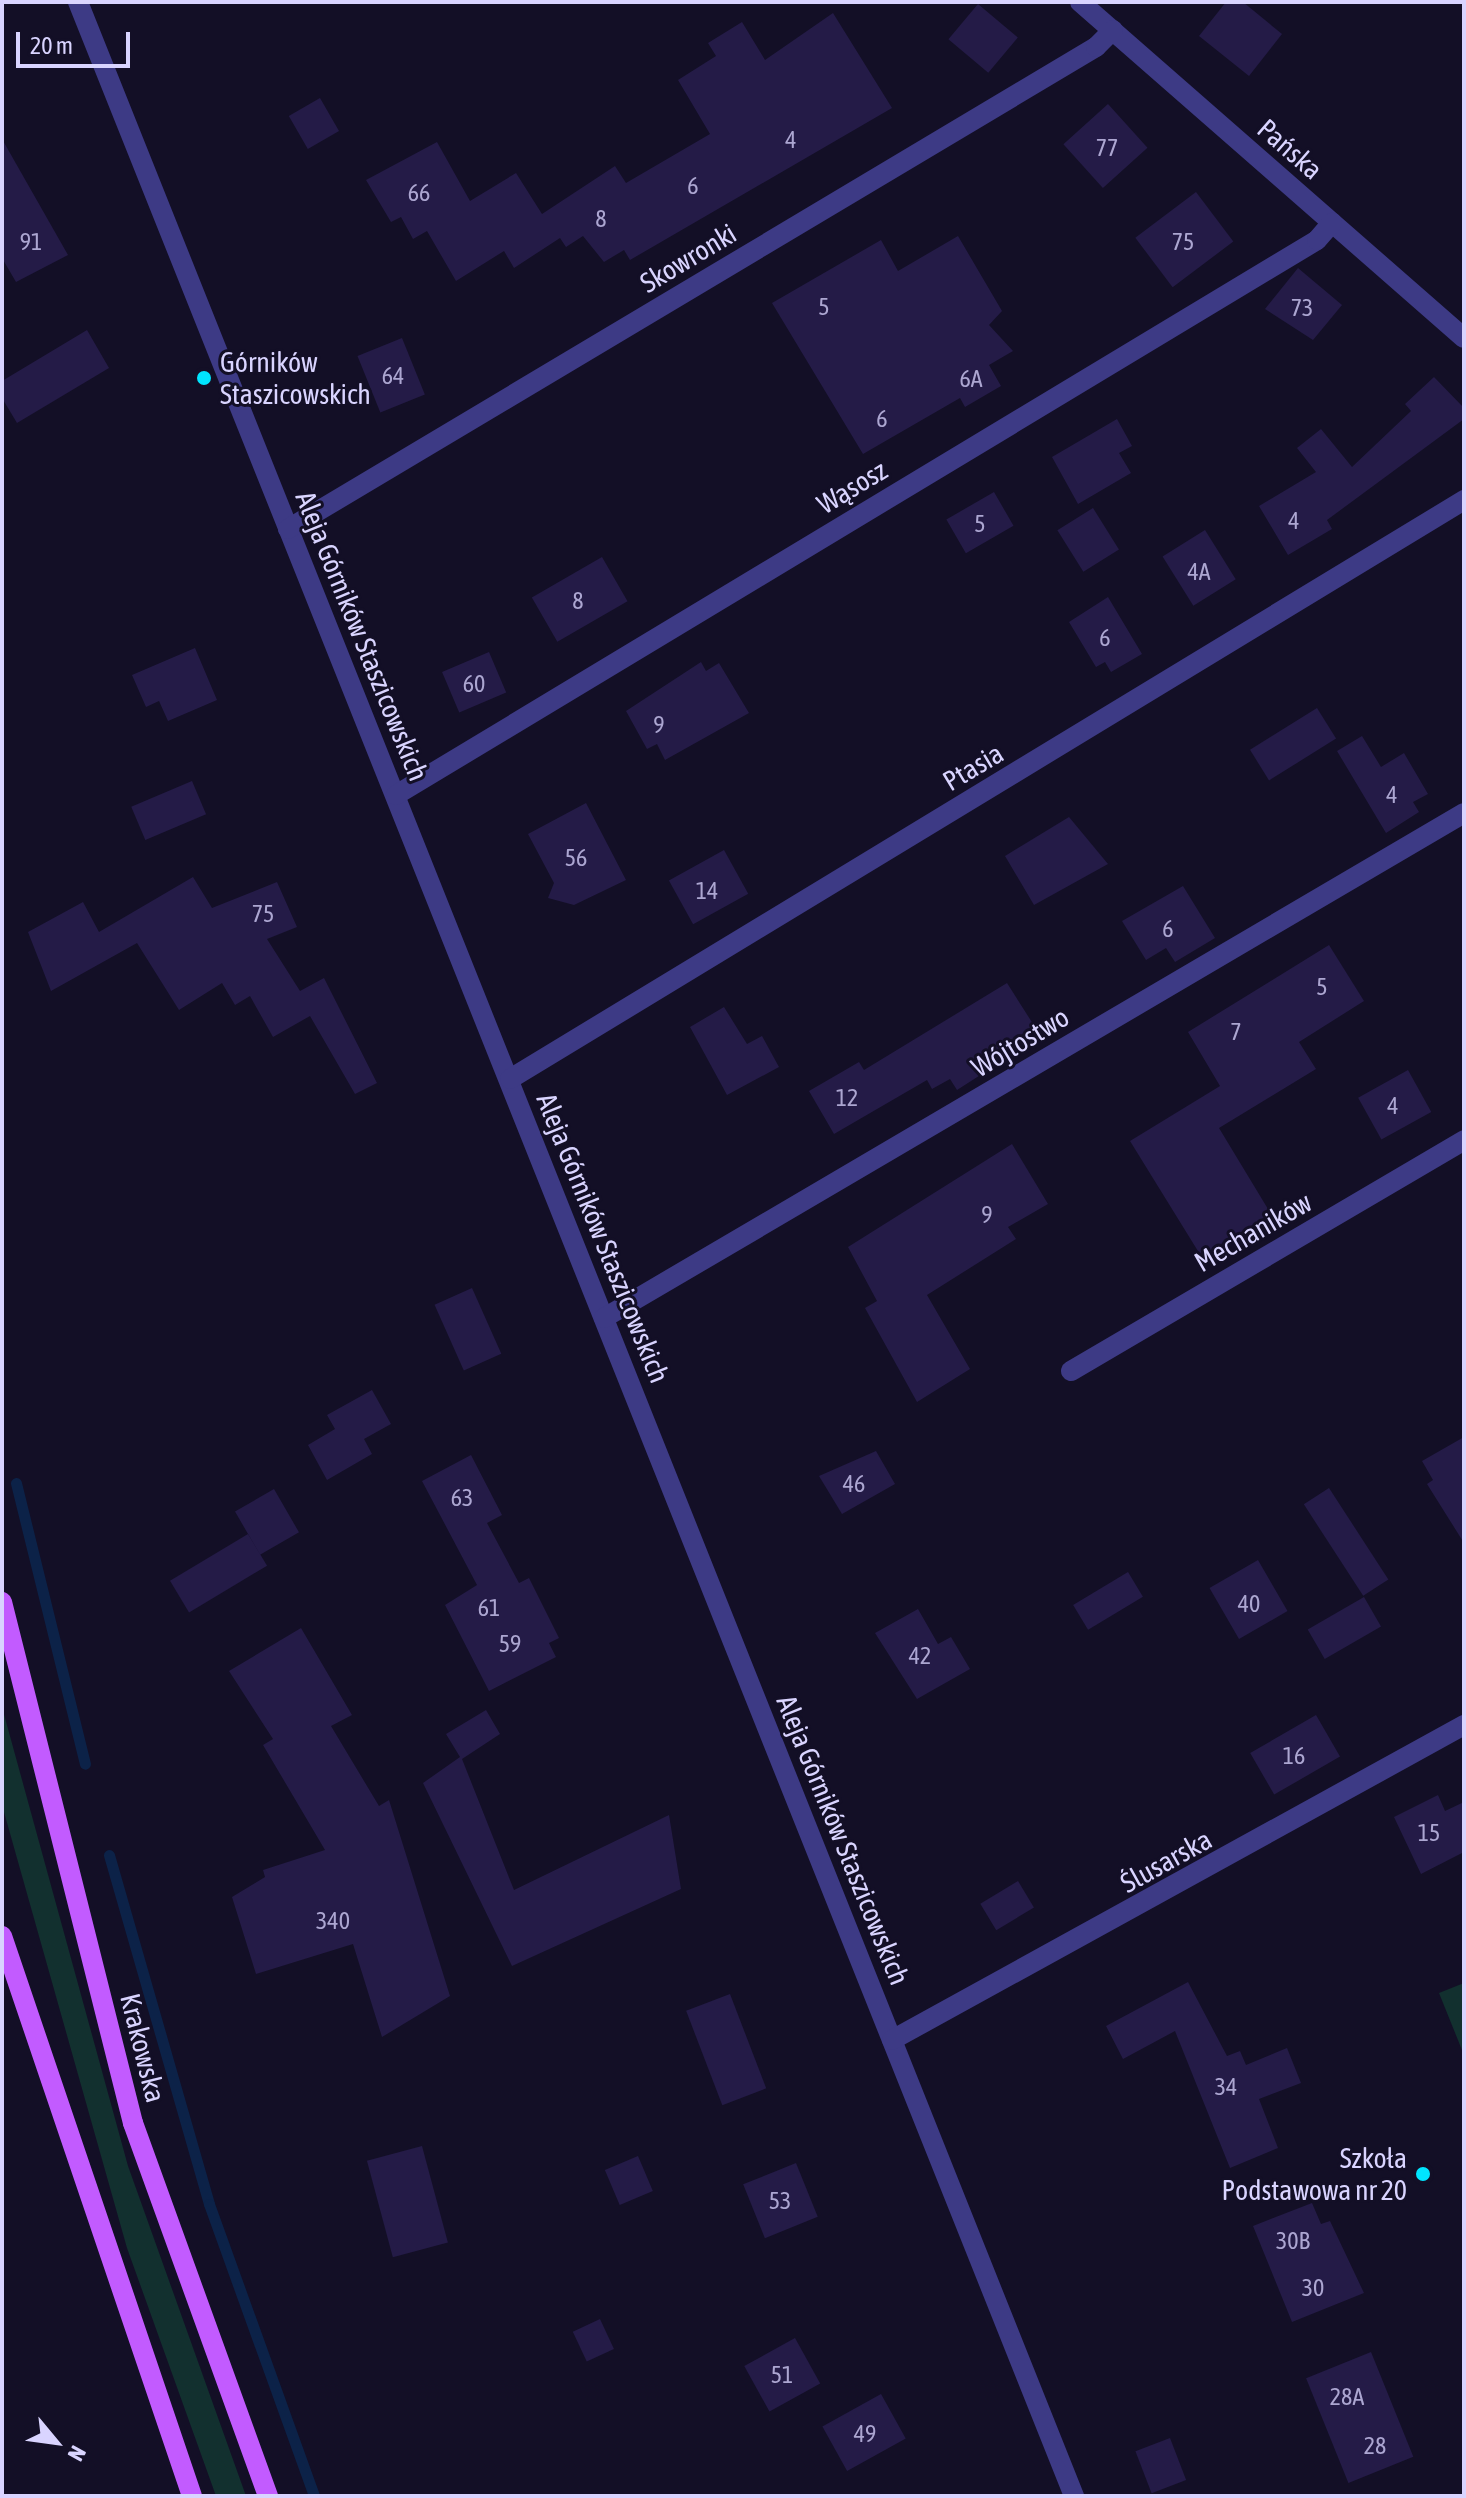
<!DOCTYPE html>
<html>
<head>
<meta charset="utf-8">
<style>
  body { margin:0 }
  #map { position:relative; width:1466px; height:2498px; overflow:hidden; background:#130f26; font-family:"Asap Condensed",sans-serif }
  div>[style] { position:absolute }
  .green>* { inset:0; background:#12302f }
  .stream>* { height:11px; margin:-5.5px; padding:0 5.5px; transform-origin:5.5px; border-radius:5.5px; background:#0c2248 }
  .building>* { inset:0; background:#241b47; transform-origin:0 0 }
  .minor>* { height:20px; margin:-10px; padding:0 10px; transform-origin:10px; border-radius:10px; background:#3d3a85 }
  .major>* { height:20px; margin:-10px; padding:0 10px; transform-origin:10px; border-radius:10px; background:#c25bff }
  .dots>* { width:22px; height:22px; translate:-50% -50%; box-sizing:border-box; border:4px solid #130f26; border-radius:50% }
  span { translate:-50% -50%; white-space:nowrap; text-align:center; line-height:1.15; -webkit-text-stroke:6px #130f26; paint-order:stroke }
  .number-label { font-size:24px; color:#aca6d1 }
  .number-label span { -webkit-text-stroke-width:0 }
  .street-label { font-size:28px; color:#d9d4ff }
  .poi-label { font-size:28px; color:#d9d4ff }
  .left { translate:0 -50%; text-align:left }
  .right { translate:-100% -50%; text-align:right }
  .frame { position:absolute; inset:0; border:4px solid #d9d4ff; pointer-events:none }
  .north { position:absolute; left:16px; top:2402px; width:80px; height:80px; -webkit-text-stroke:6px #130f26; paint-order:stroke; rotate:119deg; font-size:22px; font-weight:700; line-height:32px; text-align:center; color:#d9d4ff }
  .north::after { content:''; display:block; margin:auto; width:28px; height:36px; background:#d9d4ff; clip-path:polygon(50% 0,100% 100%,50% 72%,0 100%) }
  .scale { position:absolute; left:16px; top:32px; width:114px; height:36px; box-sizing:border-box; border:4px solid #d9d4ff; border-top:0; padding-left:10px; font-size:24px; line-height:28px; white-space:nowrap; color:#d9d4ff; -webkit-text-stroke:6px #130f26; paint-order:stroke }
</style>
</head>
<body>
<div id="map">
  <div class="green">
    <i style="clip-path:polygon(2px 1707px,128px 2166px,246px 2496px,216px 2496px,127px 2248px,2px 1805px)"></i>
    <i style="clip-path:polygon(1464px 1983px,1464px 2055px,1439px 1993px)"></i>
  </div>
  <div class="stream">
    <i style="left:16px;top:1483px;width:289px;rotate:76.2deg"></i>
    <i style="left:109px;top:1855px;width:363px;rotate:74deg"></i>
    <i style="left:209px;top:2204px;width:310px;rotate:70.2deg"></i>
  </div>
  <div class="building">
    <i style="clip-path:polygon(1226px 2px,1243px 2px,1282px 34px,1249px 76px,1199px 36px)"></i>
    <i style="left:978px;top:4px;width:52px;height:46px;rotate:40deg"></i>
    <i style="clip-path:polygon(833px 13px,892px 108px,630px 260px,624px 250px,604px 262px,583px 236px,566px 247px,560px 238px,514px 268px,504px 251px,456px 281px,427px 231px,413px 239px,401px 217px,391px 222px,366px 180px,437px 142px,470px 201px,516px 173px,542px 214px,615px 166px,626px 183px,710px 134px,678px 80px,716px 56px,708px 43px,742px 22px,765px 60px)"></i>
    <i style="left:320px;top:98px;width:38px;height:36px;rotate:60deg"></i>
    <i style="left:1108px;top:104px;width:59px;height:60px;rotate:48deg"></i>
    <i style="clip-path:polygon(2px 139px,68px 255px,16px 282px,2px 258px)"></i>
    <i style="left:1196px;top:192px;width:62px;height:76px;rotate:53deg"></i>
    <i style="clip-path:polygon(958px 236px,1002px 311px,989px 325px,1013px 351px,989px 365px,1001px 386px,965px 407px,960px 398px,863px 454px,772px 303px,881px 240px,898px 271px)"></i>
    <i style="clip-path:polygon(1298px 268px,1342px 305px,1313px 340px,1265px 309px)"></i>
    <i style="clip-path:polygon(87px 330px,109px 368px,17px 423px,2px 398px,2px 381px)"></i>
    <i style="left:402px;top:338px;width:61px;height:48px;rotate:68deg"></i>
    <i style="clip-path:polygon(1434px 377px,1464px 408px,1464px 419px,1327px 520px,1332px 529px,1288px 555px,1259px 506px,1316px 472px,1297px 448px,1321px 429px,1352px 467px,1411px 411px,1405px 404px)"></i>
    <i style="clip-path:polygon(1117px 419px,1132px 446px,1119px 453px,1131px 473px,1078px 504px,1052px 457px)"></i>
    <i style="left:994px;top:492px;width:39px;height:55px;rotate:60deg"></i>
    <i style="left:1093px;top:508px;width:49px;height:42px;rotate:58deg"></i>
    <i style="left:1205px;top:530px;width:58px;height:50px;rotate:58deg"></i>
    <i style="left:602px;top:557px;width:51px;height:81px;rotate:60deg"></i>
    <i style="clip-path:polygon(1108px 597px,1142px 654px,1111px 672px,1105px 662px,1096px 667px,1069px 622px)"></i>
    <i style="clip-path:polygon(195px 648px,217px 700px,168px 721px,159px 701px,146px 707px,132px 675px)"></i>
    <i style="left:489px;top:652px;width:44px;height:51px;rotate:67deg"></i>
    <i style="clip-path:polygon(701px 662px,706px 671px,719px 663px,749px 713px,665px 760px,657px 744px,647px 749px,626px 711px)"></i>
    <i style="left:1317px;top:708px;width:36px;height:79px;rotate:58deg"></i>
    <i style="clip-path:polygon(1362px 736px,1381px 767px,1404px 753px,1428px 794px,1413px 802px,1419px 812px,1386px 833px,1337px 751px)"></i>
    <i style="left:192px;top:781px;width:36px;height:66px;rotate:67deg"></i>
    <i style="clip-path:polygon(586px 803px,626px 880px,574px 905px,548px 898px,554px 883px,528px 834px)"></i>
    <i style="clip-path:polygon(1069px 817px,1108px 864px,1034px 905px,1005px 856px)"></i>
    <i style="left:724px;top:850px;width:50px;height:63px;rotate:61deg"></i>
    <i style="clip-path:polygon(193px 877px,212px 908px,277px 882px,297px 927px,267px 939px,300px 991px,324px 978px,377px 1083px,355px 1094px,310px 1016px,273px 1037px,250px 996px,235px 1005px,222px 983px,179px 1010px,137px 943px,51px 991px,28px 932px,83px 902px,99px 932px)"></i>
    <i style="clip-path:polygon(1183px 886px,1215px 938px,1175px 962px,1166px 948px,1146px 960px,1122px 921px)"></i>
    <i style="clip-path:polygon(1329px 945px,1364px 1001px,1299px 1042px,1316px 1069px,1219px 1128px,1271px 1214px,1201px 1256px,1130px 1141px,1220px 1086px,1188px 1032px)"></i>
    <i style="clip-path:polygon(1007px 983px,1035px 1027px,1019px 1036px,1026px 1046px,957px 1090px,950px 1079px,932px 1089px,927px 1080px,834px 1134px,809px 1091px,859px 1062px,864px 1070px)"></i>
    <i style="clip-path:polygon(724px 1007px,747px 1044px,762px 1036px,779px 1067px,727px 1095px,690px 1027px)"></i>
    <i style="left:1408px;top:1070px;width:48px;height:57px;rotate:61deg"></i>
    <i style="clip-path:polygon(1012px 1144px,1048px 1204px,1008px 1227px,1016px 1239px,927px 1295px,970px 1369px,917px 1402px,865px 1308px,877px 1301px,848px 1247px)"></i>
    <i style="left:472px;top:1288px;width:72px;height:41px;rotate:66deg"></i>
    <i style="clip-path:polygon(372px 1390px,391px 1424px,364px 1439px,372px 1454px,327px 1480px,308px 1445px,335px 1429px,327px 1415px)"></i>
    <i style="clip-path:polygon(1464px 1437px,1464px 1543px,1427px 1484px,1433px 1480px,1422px 1461px)"></i>
    <i style="clip-path:polygon(876px 1451px,895px 1484px,842px 1514px,819px 1476px)"></i>
    <i style="clip-path:polygon(471px 1455px,502px 1515px,487px 1523px,519px 1583px,529px 1578px,559px 1638px,549px 1643px,556px 1657px,489px 1691px,445px 1605px,477px 1585px,422px 1481px)"></i>
    <i style="left:1329px;top:1488px;width:109px;height:30px;rotate:57deg"></i>
    <i style="left:274px;top:1489px;width:50px;height:45px;rotate:60deg"></i>
    <i style="left:248px;top:1534px;width:37px;height:91px;rotate:59deg"></i>
    <i style="left:1258px;top:1560px;width:59px;height:56px;rotate:60deg"></i>
    <i style="left:1128px;top:1572px;width:29px;height:64px;rotate:59deg"></i>
    <i style="left:1364px;top:1597px;width:34px;height:65px;rotate:60deg"></i>
    <i style="clip-path:polygon(918px 1609px,938px 1644px,951px 1637px,970px 1669px,917px 1699px,875px 1633px)"></i>
    <i style="clip-path:polygon(301px 1628px,352px 1715px,331px 1726px,379px 1806px,389px 1800px,450px 1996px,382px 2037px,353px 1944px,256px 1974px,232px 1897px,265px 1877px,263px 1870px,325px 1850px,263px 1745px,273px 1739px,229px 1671px)"></i>
    <i style="clip-path:polygon(486px 1710px,500px 1734px,462px 1759px,514px 1890px,669px 1815px,681px 1889px,512px 1966px,423px 1783px,460px 1757px,446px 1734px)"></i>
    <i style="left:1316px;top:1715px;width:48px;height:76px;rotate:60deg"></i>
    <i style="clip-path:polygon(1438px 1795px,1445px 1811px,1464px 1802px,1462px 1853px,1421px 1874px,1394px 1817px)"></i>
    <i style="left:1018px;top:1881px;width:31px;height:44px;rotate:59deg"></i>
    <i style="clip-path:polygon(1188px 1982px,1227px 2056px,1240px 2051px,1246px 2065px,1287px 2048px,1301px 2083px,1259px 2099px,1278px 2148px,1230px 2168px,1175px 2031px,1123px 2059px,1106px 2026px)"></i>
    <i style="left:730px;top:1994px;width:101px;height:47px;rotate:69deg"></i>
    <i style="left:422px;top:2146px;width:100px;height:57px;rotate:75deg"></i>
    <i style="left:638px;top:2156px;width:38px;height:36px;rotate:67deg"></i>
    <i style="left:796px;top:2163px;width:58px;height:57px;rotate:68deg"></i>
    <i style="clip-path:polygon(1312px 2203px,1321px 2224px,1330px 2221px,1364px 2293px,1292px 2322px,1253px 2226px)"></i>
    <i style="left:600px;top:2319px;width:33px;height:30px;rotate:65deg"></i>
    <i style="left:795px;top:2338px;width:52px;height:58px;rotate:61deg"></i>
    <i style="left:1371px;top:2352px;width:113px;height:70px;rotate:68deg"></i>
    <i style="left:881px;top:2394px;width:51px;height:67px;rotate:61deg"></i>
    <i style="left:1170px;top:2438px;width:45px;height:37px;rotate:69deg"></i>
  </div>
  <div class="minor">
    <i style="left:78px;top:2px;width:2686px;rotate:68.23deg"></i>
    <i style="left:1080px;top:2px;width:510px;rotate:41.19deg"></i>
    <i style="left:288px;top:529px;width:941px;rotate:-30.82deg"></i>
    <i style="left:1096px;top:47px;width:24px;rotate:-45deg"></i>
    <i style="left:396px;top:795px;width:1075px;rotate:-31.07deg"></i>
    <i style="left:1317px;top:240px;width:23px;rotate:-49deg"></i>
    <i style="left:510px;top:1079px;width:1116px;rotate:-31.25deg"></i>
    <i style="left:604px;top:1318px;width:997px;rotate:-30.42deg"></i>
    <i style="left:1071px;top:1371px;width:456px;rotate:-30.4deg"></i>
    <i style="left:892px;top:2040px;width:653px;rotate:-28.84deg"></i>
  </div>
  <div class="major">
    <i style="left:2px;top:1602px;width:537px;rotate:75.89deg"></i>
    <i style="left:133px;top:2123px;width:397px;rotate:70.1deg"></i>
    <i style="left:2px;top:1936px;width:591px;rotate:71.26deg"></i>
  </div>
  <div class="dots">
    <i style="left:204px;top:378px;background:#00e5ff"></i>
    <i style="left:1423px;top:2174px;background:#00e5ff"></i>
  </div>
  <div class="number-label">
    <span style="left:791px;top:140px">4</span>
    <span style="left:1107px;top:148px">77</span>
    <span style="left:693px;top:186px">6</span>
    <span style="left:419px;top:193px">66</span>
    <span style="left:601px;top:219px">8</span>
    <span style="left:31px;top:242px">91</span>
    <span style="left:1183px;top:242px">75</span>
    <span style="left:824px;top:307px">5</span>
    <span style="left:1302px;top:308px">73</span>
    <span style="left:393px;top:376px">64</span>
    <span style="left:971px;top:379px">6A</span>
    <span style="left:882px;top:419px">6</span>
    <span style="left:1294px;top:521px">4</span>
    <span style="left:980px;top:524px">5</span>
    <span style="left:1199px;top:572px">4A</span>
    <span style="left:578px;top:601px">8</span>
    <span style="left:1105px;top:638px">6</span>
    <span style="left:474px;top:684px">60</span>
    <span style="left:659px;top:725px">9</span>
    <span style="left:1392px;top:795px">4</span>
    <span style="left:576px;top:858px">56</span>
    <span style="left:707px;top:891px">14</span>
    <span style="left:263px;top:914px">75</span>
    <span style="left:1168px;top:929px">6</span>
    <span style="left:1322px;top:987px">5</span>
    <span style="left:1236px;top:1032px">7</span>
    <span style="left:847px;top:1098px">12</span>
    <span style="left:1393px;top:1106px">4</span>
    <span style="left:987px;top:1215px">9</span>
    <span style="left:854px;top:1484px">46</span>
    <span style="left:462px;top:1498px">63</span>
    <span style="left:1249px;top:1604px">40</span>
    <span style="left:489px;top:1608px">61</span>
    <span style="left:510px;top:1644px">59</span>
    <span style="left:920px;top:1656px">42</span>
    <span style="left:1294px;top:1756px">16</span>
    <span style="left:1429px;top:1833px">15</span>
    <span style="left:333px;top:1921px">340</span>
    <span style="left:1226px;top:2087px">34</span>
    <span style="left:780px;top:2201px">53</span>
    <span style="left:1293px;top:2241px">30B</span>
    <span style="left:1313px;top:2288px">30</span>
    <span style="left:782px;top:2375px">51</span>
    <span style="left:1347px;top:2397px">28A</span>
    <span style="left:865px;top:2434px">49</span>
    <span style="left:1375px;top:2446px">28</span>
  </div>
  <div class="street-label">
    <span style="left:1290px;top:149px;rotate:41deg">Pańska</span>
    <span style="left:688px;top:258px;rotate:-31deg">Skowronki</span>
    <span style="left:852px;top:487px;rotate:-31deg">Wąsosz</span>
    <span style="left:362px;top:636px;rotate:68deg">Aleja Górników Staszicowskich</span>
    <span style="left:973px;top:767px;rotate:-31deg">Ptasia</span>
    <span style="left:1020px;top:1042px;rotate:-31deg">Wójtostwo</span>
    <span style="left:1253px;top:1232px;rotate:-30deg">Mechaników</span>
    <span style="left:603px;top:1238px;rotate:68deg">Aleja Górników Staszicowskich</span>
    <span style="left:843px;top:1840px;rotate:68deg">Aleja Górników Staszicowskich</span>
    <span style="left:1166px;top:1861px;rotate:-29deg">Ślusarska</span>
    <span style="left:143px;top:2048px;rotate:76deg">Krakowska</span>
  </div>
  <div class="poi-label">
    <span class="left" style="left:220px;top:378px">Górników<br>Staszicowskich</span>
    <span class="right" style="left:1407px;top:2174px">Szkoła<br>Podstawowa nr 20</span>
  </div>
  <div class="frame"></div>
  <div class="north">N</div>
  <div class="scale">20 m</div>
</div>
</body>
</html>
